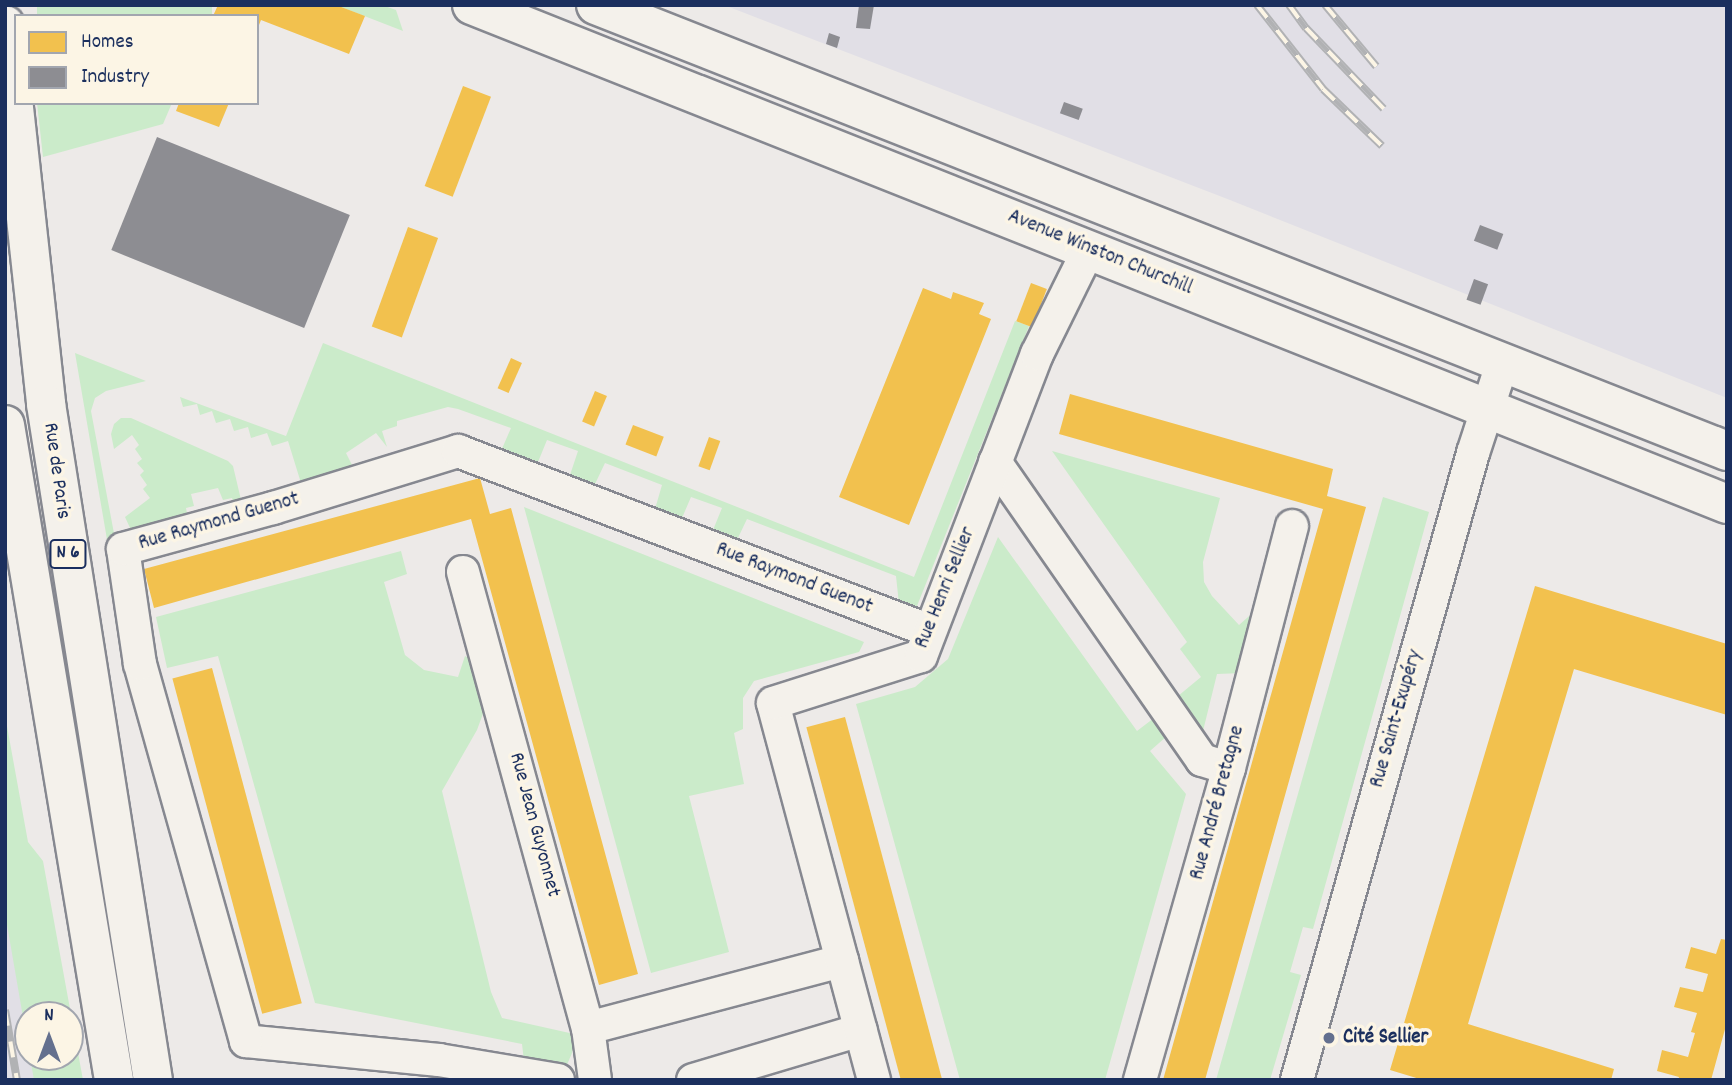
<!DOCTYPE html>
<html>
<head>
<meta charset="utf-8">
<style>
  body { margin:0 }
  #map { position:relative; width:1732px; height:1085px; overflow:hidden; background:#edeae8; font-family:Dekko,sans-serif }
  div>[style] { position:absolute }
  .built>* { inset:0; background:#e1dfe6 }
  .green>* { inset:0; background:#cbebca; transform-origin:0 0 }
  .homes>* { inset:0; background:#f2c14e; transform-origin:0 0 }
  .industry>* { inset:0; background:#8d8d92; transform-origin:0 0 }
  .roads { filter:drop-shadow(2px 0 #868890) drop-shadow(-2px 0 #868890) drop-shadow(0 2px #868890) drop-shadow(0 -2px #868890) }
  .minor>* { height:32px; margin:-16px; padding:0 16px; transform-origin:16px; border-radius:16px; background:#f4f1eb }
  .secondary>* { height:38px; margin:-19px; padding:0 19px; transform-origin:19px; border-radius:19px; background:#f4f1eb }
  .primary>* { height:38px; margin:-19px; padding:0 19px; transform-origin:19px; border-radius:19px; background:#f4f1eb }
  .rail>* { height:8px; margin-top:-4px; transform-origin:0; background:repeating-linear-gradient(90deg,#fcf5e5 0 16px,#b1b2b4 0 32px); box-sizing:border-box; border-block:2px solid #b1b2b4 }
  .dots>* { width:19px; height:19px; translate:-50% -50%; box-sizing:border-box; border:4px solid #fcf5e5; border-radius:50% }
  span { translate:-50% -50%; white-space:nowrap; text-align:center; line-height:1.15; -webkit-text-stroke:7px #fcf5e5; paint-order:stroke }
  .shield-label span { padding:2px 5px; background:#fcf5e5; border:2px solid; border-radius:5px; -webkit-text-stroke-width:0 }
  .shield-label { font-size:19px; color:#1b2f5e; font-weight:700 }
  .street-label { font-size:21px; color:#1b2f5e }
  .poi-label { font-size:21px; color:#1b2f5e; font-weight:700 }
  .left { translate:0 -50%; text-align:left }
  .frame { position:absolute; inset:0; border:7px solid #1b2f5e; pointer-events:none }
  .legend { position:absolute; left:14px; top:14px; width:245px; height:91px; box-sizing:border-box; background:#fcf5e5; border:2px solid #a2a6af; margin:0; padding:9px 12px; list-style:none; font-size:21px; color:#1b2f5e }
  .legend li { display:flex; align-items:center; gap:14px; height:35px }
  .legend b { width:35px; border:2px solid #a2a6af }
  .north { position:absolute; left:14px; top:1001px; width:70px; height:70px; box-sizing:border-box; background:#fcf5e5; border:2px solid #a2a6af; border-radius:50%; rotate:0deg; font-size:19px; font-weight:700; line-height:28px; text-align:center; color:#1b2f5e }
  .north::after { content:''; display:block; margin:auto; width:24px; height:32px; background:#64708e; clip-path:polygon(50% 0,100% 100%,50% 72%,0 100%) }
</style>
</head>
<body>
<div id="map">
  <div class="built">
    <i style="clip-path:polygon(724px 5px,1727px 5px,1727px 398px,1230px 200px)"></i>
    <i style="clip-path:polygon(5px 813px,28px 1015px,28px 1057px,46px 1057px,49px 1080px,5px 1080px)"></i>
  </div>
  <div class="green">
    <i style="left:37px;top:5px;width:175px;height:11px"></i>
    <i style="clip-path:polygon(336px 5px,382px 5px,396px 10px,403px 31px)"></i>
    <i style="clip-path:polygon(37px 103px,172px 103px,163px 124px,43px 157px)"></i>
    <i style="clip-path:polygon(1015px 321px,1029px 326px,915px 611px,899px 604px,896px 576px,747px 519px,737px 540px,713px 530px,722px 508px,691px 497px,682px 518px,655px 509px,662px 485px,605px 463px,595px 484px,570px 475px,578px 451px,547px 440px,538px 462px,501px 451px,511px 428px,458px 409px,448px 407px,397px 421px,397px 426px,382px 431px,387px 447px,376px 433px,346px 453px,357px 475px,274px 492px,301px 483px,288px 441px,272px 446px,267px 433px,251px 438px,248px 427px,234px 431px,230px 419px,216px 423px,212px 411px,200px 415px,197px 404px,183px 407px,180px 397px,286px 436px,323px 343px,914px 577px)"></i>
    <i style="clip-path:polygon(75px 353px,146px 381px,106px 391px,95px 398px,91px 411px,116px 544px,109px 551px)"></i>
    <i style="clip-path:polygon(121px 418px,131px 418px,228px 461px,233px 466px,242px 504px,235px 507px,232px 498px,223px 500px,218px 488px,191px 494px,194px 506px,186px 508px,188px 519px,131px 530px,125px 517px,150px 498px,143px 489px,147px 485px,140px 475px,144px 471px,137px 463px,142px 459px,135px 449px,139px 445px,132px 435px,114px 449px,111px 434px,114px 424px)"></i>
    <i style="clip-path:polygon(1052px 451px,1220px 498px,1203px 562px,1204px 582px,1212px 596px,1239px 625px,1256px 610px,1243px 673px,1217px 674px,1203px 731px,1196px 731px,1172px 701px,1201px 677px,1180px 649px,1187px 642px)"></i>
    <i style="clip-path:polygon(1383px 497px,1429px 512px,1313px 929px,1303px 927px,1290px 972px,1301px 975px,1270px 1080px,1216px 1080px)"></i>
    <i style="clip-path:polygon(524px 507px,864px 642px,859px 652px,754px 681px,743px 698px,743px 729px,734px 733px,744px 784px,689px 796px,729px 952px,651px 973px)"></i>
    <i style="clip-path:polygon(998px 537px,1137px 731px,1154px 718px,1167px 736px,1150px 751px,1186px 794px,1105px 1080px,960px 1080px,856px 704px,915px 687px,948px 659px)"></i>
    <i style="clip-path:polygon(401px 551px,407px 574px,384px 582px,405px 655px,424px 670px,458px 677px,465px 656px,475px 661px,488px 700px,477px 730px,442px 791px,491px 992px,502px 1018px,574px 1034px,572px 1053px,566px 1067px,554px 1068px,524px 1061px,522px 1044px,315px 1003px,218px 656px,167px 668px,156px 617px)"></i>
    <i style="clip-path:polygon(5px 715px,28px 842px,43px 861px,83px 1080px,34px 1080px,30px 1057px,70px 1057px,70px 1015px,28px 1015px,28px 1046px,5px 913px)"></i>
  </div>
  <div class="homes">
    <i style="clip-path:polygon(218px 5px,336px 5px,365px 16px,349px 54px,261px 20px,257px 30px,257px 16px,213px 16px)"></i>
    <i style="left:463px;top:86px;width:30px;height:107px;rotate:21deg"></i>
    <i style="clip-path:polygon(179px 103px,229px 103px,219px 127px,176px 111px)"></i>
    <i style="left:408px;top:227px;width:32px;height:106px;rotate:20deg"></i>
    <i style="left:1031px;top:283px;width:17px;height:41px;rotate:21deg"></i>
    <i style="clip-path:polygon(923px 288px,951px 299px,953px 292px,984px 303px,979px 314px,991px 319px,909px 525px,839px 497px)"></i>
    <i style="left:511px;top:358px;width:12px;height:33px;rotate:24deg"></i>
    <i style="left:595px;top:391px;width:13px;height:33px;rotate:23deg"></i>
    <i style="clip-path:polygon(1070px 394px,1333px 469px,1327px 496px,1366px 507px,1205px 1080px,1163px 1080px,1323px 509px,1059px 434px)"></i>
    <i style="left:633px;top:425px;width:33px;height:21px;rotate:21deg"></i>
    <i style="left:709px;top:437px;width:12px;height:31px;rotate:20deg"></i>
    <i style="clip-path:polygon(480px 478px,490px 514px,511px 508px,638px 974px,599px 985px,471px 519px,154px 608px,144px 569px)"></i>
    <i style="clip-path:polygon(1535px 586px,1727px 644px,1727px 715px,1574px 669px,1468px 1024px,1614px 1069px,1611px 1080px,1423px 1080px,1390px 1070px)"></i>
    <i style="left:212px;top:668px;width:347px;height:41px;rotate:75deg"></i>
    <i style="left:845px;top:717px;width:377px;height:40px;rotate:75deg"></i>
    <i style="clip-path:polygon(1721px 939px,1727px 940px,1727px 1022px,1711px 1080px,1678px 1080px,1679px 1077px,1657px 1071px,1662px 1050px,1688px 1057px,1695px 1033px,1691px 1032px,1697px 1013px,1674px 1007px,1680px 987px,1703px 992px,1708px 974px,1685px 968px,1691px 947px,1716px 954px)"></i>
  </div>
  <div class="industry">
    <i style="clip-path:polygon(859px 5px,874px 5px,870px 29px,856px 28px)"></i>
    <i style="clip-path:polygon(829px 33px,840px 37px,837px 48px,826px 44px)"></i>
    <i style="left:1064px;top:102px;width:20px;height:12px;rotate:20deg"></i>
    <i style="left:157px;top:137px;width:208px;height:122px;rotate:22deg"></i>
    <i style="left:1480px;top:225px;width:25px;height:17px;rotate:21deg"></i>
    <i style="left:1474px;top:279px;width:15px;height:22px;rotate:20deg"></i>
  </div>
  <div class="roads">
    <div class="minor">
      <i style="left:995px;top:462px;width:363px;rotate:55.2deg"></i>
      <i style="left:1202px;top:760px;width:28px;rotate:17deg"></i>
      <i style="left:463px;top:572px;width:473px;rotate:74.7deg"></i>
      <i style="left:588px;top:1028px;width:52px;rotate:82.3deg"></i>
      <i style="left:588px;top:1028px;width:263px;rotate:-14.8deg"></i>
      <i style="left:558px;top:1080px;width:121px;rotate:-170.5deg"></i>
      <i style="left:439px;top:1060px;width:194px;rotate:-174.4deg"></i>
      <i style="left:246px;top:1041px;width:392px;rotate:-105.7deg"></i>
      <i style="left:140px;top:664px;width:116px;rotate:-98.4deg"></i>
      <i style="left:123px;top:549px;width:156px;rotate:-15.3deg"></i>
      <i style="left:273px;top:508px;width:194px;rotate:-17.1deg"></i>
      <i style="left:458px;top:451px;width:505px;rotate:20.87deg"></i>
      <i style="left:693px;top:1080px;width:175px;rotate:-16.6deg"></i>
      <i style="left:874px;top:1080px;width:390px;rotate:-105deg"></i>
      <i style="left:773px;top:703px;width:155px;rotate:-17.6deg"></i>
      <i style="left:921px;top:656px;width:324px;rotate:-69deg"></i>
      <i style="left:1037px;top:354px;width:117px;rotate:-63.7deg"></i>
      <i style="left:1140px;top:1080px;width:324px;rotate:-74.1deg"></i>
      <i style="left:1229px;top:768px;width:250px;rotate:-75.4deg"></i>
      <i style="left:1297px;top:1080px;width:651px;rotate:-74.32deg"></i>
      <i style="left:1473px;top:453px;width:97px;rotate:-71.9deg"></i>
    </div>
    <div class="secondary">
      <i style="left:472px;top:5px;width:1351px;rotate:21.68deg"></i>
      <i style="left:596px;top:5px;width:1216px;rotate:21.52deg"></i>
    </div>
    <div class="primary">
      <i style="left:5px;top:25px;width:381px;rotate:83.8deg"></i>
      <i style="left:46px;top:404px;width:684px;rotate:81.01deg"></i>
      <i style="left:5px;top:425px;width:664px;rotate:80.55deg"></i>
    </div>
  </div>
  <div class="rail">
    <i style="left:1257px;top:5px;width:107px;rotate:51.8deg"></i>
    <i style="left:1323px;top:89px;width:82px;rotate:44deg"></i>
    <i style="left:1289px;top:5px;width:29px;rotate:54deg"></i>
    <i style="left:1306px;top:28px;width:112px;rotate:46.1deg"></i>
    <i style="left:1325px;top:5px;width:80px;rotate:50.1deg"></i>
    <i style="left:5px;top:1010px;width:71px;rotate:80.3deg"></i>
  </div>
  <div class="dots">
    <i style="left:1329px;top:1038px;background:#64708e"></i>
  </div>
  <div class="shield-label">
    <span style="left:68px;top:554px">N 6</span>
  </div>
  <div class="street-label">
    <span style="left:1100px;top:253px;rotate:22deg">Avenue Winston Churchill</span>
    <span style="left:56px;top:471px;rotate:82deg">Rue de Paris</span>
    <span style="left:219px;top:522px;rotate:-16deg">Rue Raymond Guenot</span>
    <span style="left:794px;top:579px;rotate:21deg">Rue Raymond Guenot</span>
    <span style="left:946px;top:588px;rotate:-68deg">Rue Henri Sellier</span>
    <span style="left:1397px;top:719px;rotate:-74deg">Rue Saint-Exupéry</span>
    <span style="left:1218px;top:803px;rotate:-75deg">Rue André Bretagne</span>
    <span style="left:534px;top:825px;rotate:75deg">Rue Jean Guyonnet</span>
  </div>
  <div class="poi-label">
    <span class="left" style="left:1343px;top:1038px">Cité Sellier</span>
  </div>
  <div class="frame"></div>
  <ul class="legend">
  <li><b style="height:19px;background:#f2c14e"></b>Homes</li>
  <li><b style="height:19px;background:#8d8d92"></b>Industry</li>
  </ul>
  <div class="north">N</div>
</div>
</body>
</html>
